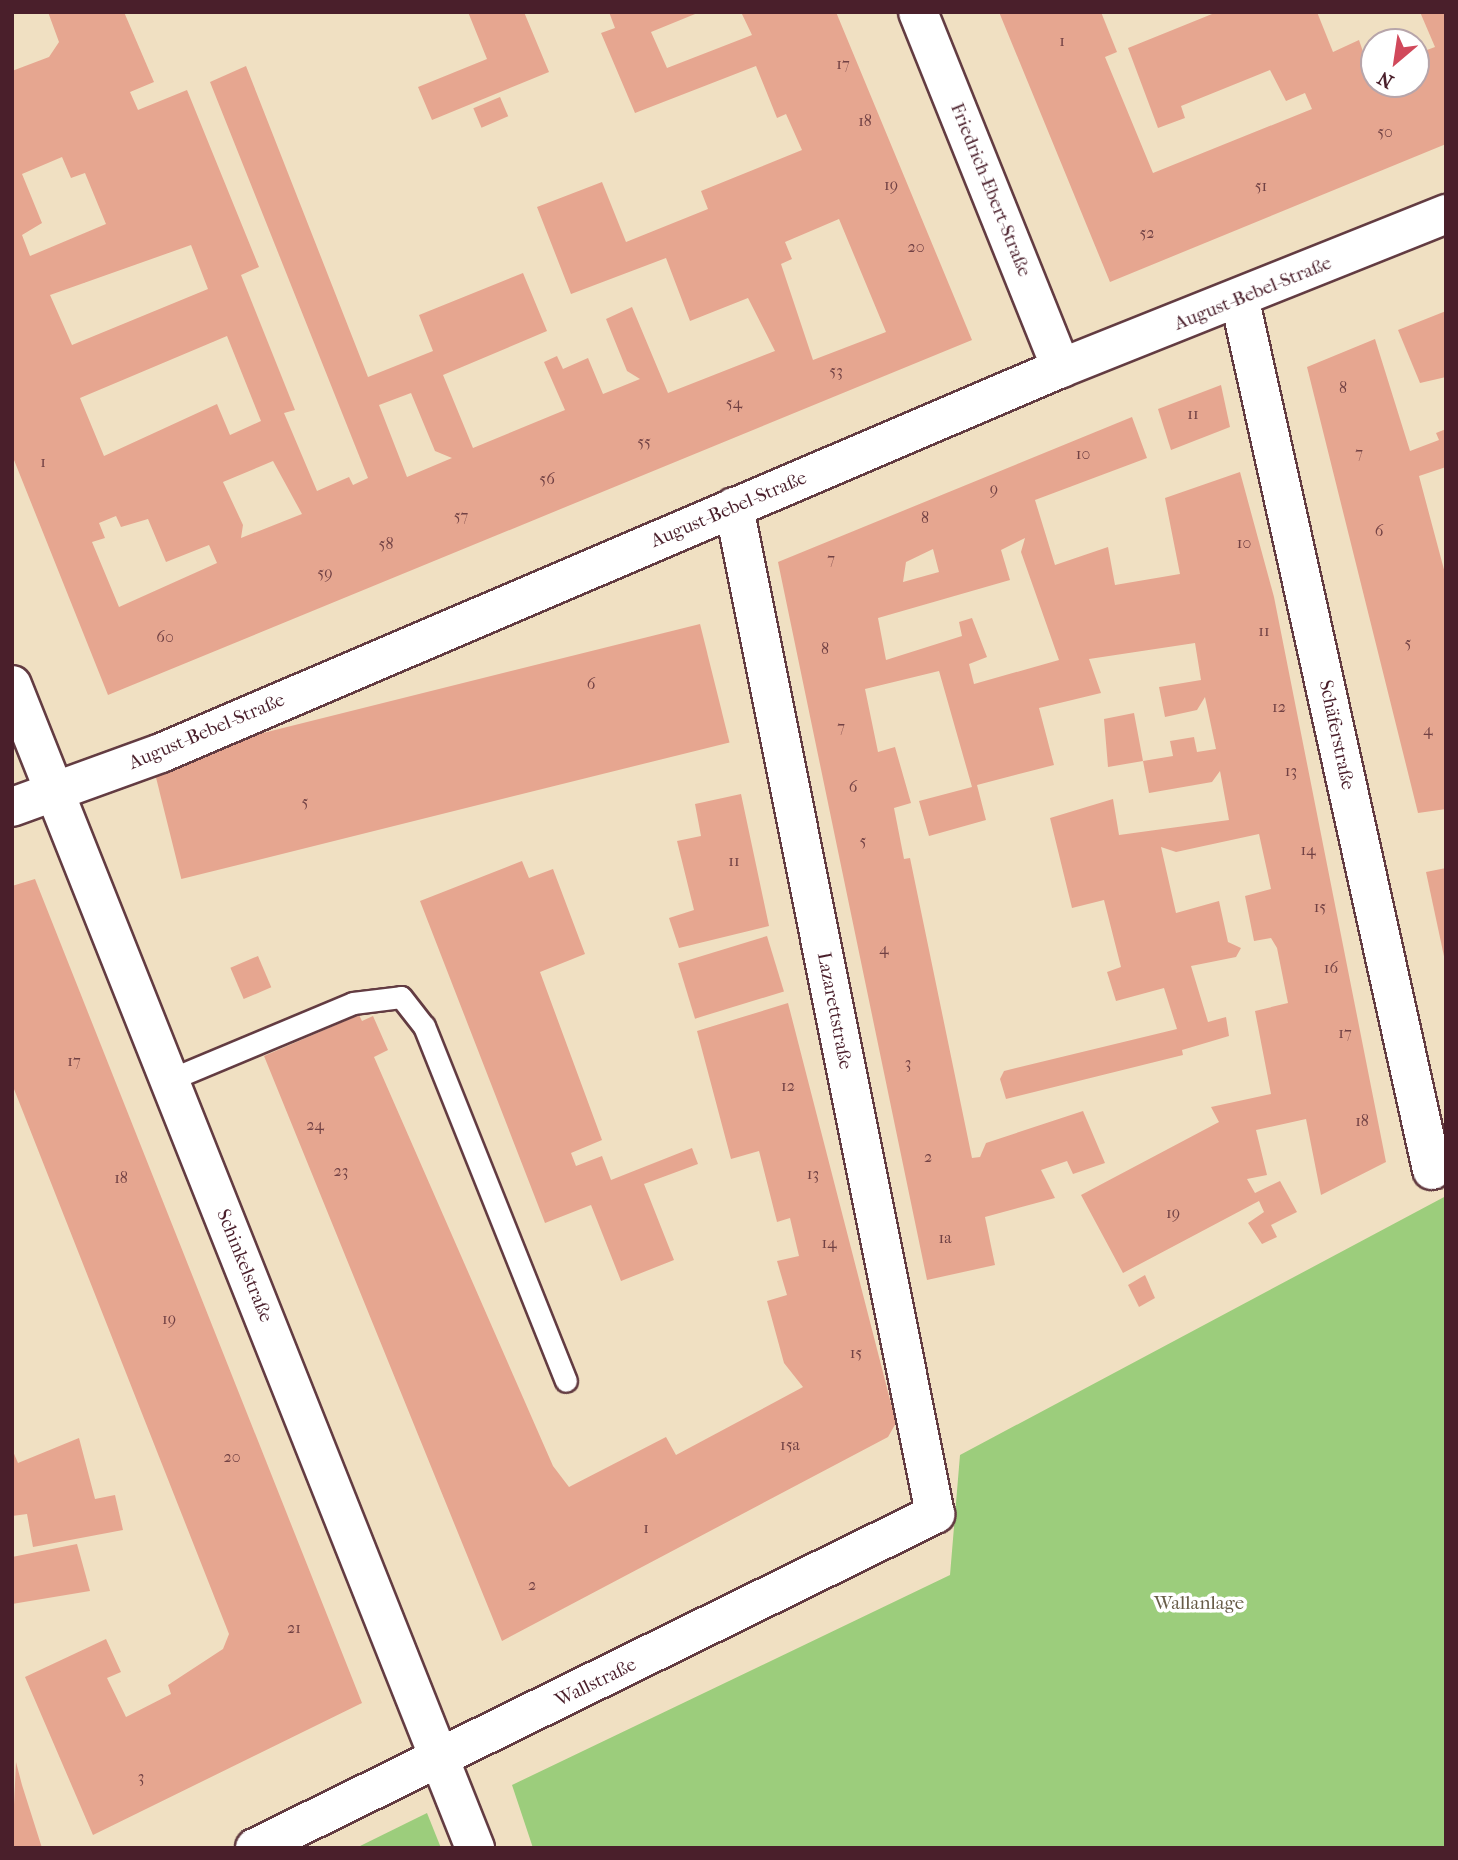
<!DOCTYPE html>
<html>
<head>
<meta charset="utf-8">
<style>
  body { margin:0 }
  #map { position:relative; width:1458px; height:1860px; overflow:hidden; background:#f0e0c2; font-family:"IM FELL French Canon",serif }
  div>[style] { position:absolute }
  .green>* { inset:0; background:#9ccd7c }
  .building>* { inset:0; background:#e6a690; transform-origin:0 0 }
  .roads { filter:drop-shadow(2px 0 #633c42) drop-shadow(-2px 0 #633c42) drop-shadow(0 2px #633c42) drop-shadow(0 -2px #633c42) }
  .service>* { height:21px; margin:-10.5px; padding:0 10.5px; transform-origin:10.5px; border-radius:10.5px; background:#fff }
  .minor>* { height:38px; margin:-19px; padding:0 19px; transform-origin:19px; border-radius:19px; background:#fff }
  span { translate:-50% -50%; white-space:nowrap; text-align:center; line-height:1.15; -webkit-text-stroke:7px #fff; paint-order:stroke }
  .number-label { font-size:16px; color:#714144 }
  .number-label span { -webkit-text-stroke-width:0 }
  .street-label { font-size:19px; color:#4a1f2b }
  .park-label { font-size:19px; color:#675c47 }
  .frame { position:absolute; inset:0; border:14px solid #4a1f2b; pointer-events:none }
  .north { position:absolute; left:1360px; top:28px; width:70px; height:70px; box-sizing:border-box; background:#fff; border:2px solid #b7a5aa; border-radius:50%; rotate:209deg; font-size:19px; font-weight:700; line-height:28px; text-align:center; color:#4a1f2b }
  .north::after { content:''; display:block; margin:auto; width:24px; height:32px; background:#d1495b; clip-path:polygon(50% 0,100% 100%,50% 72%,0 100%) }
</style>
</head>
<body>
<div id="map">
  <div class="green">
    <i style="clip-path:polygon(1446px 1196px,1446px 1848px,533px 1848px,512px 1785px,950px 1575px,960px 1455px)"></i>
    <i style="clip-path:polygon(427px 1813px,441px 1848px,356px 1848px)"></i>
  </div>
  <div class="building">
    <i style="clip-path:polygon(evenodd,48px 12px,124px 12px,154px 82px,130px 92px,138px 110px,187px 90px,259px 267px,241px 275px,295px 410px,284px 413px,317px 491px,349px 477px,353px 485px,368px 478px,210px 82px,246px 66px,368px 377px,433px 351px,419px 315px,523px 273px,547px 331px,443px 375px,473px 448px,565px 410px,544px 362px,557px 356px,563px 369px,588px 358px,603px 394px,640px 379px,627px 371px,606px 319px,632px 307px,668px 393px,775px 351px,748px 298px,690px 321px,666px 258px,571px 294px,537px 207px,602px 182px,626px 242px,708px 209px,701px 191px,802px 150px,786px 114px,777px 118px,756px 66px,635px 113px,601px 33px,615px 28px,609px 12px,700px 12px,651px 32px,667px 68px,752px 35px,741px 12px,836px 12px,972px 340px,108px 695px,12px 455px,12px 71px,49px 57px,59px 42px,48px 12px,62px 157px,71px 178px,85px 173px,106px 224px,30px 256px,22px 235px,42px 223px,22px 174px,62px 157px,48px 12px,839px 219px,886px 332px,813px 360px,781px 264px,792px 259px,785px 242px,839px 219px,48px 12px,191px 245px,208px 289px,72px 345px,50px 295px,191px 245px,48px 12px,227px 336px,261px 421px,230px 435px,217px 404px,104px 456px,80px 398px,227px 336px,48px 12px,411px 393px,435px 451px,452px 458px,407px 477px,379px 405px,411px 393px,48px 12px,273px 461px,302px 514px,241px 538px,243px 525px,223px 482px,273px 461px,48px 12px,116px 516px,121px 527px,148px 519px,166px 562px,209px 545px,217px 563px,119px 607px,92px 542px,105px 538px,99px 523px,116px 516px)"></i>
    <i style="clip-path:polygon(468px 12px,524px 12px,549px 72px,432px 120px,418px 87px,487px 59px)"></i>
    <i style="clip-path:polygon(999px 12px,1101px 12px,1117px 52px,1105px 57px,1153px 173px,1312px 109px,1305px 93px,1286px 101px,1270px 70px,1181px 106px,1185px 118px,1158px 128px,1128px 48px,1217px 12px,1317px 12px,1333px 52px,1359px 40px,1374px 84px,1416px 84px,1416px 54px,1435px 47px,1420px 12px,1446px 12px,1446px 144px,1110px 282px)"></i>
    <i style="left:500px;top:97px;width:21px;height:29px;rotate:67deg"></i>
    <i style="clip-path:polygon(1446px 311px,1446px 377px,1420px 383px,1398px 330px)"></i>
    <i style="clip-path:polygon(1375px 339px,1410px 451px,1439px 440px,1436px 433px,1446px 429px,1446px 467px,1419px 476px,1446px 577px,1446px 809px,1418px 813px,1307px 367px)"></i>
    <i style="clip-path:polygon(1221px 385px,1230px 427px,1171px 450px,1158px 409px)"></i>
    <i style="clip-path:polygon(evenodd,1132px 417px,1147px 458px,1035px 500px,1055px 565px,1108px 547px,1115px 585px,1180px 574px,1165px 498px,1240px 472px,1274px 597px,1386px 1162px,1321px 1195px,1306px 1119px,1256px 1130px,1267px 1175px,1247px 1179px,1255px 1193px,1280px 1181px,1297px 1212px,1271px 1225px,1277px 1237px,1262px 1244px,1248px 1223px,1264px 1212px,1259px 1201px,1123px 1273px,1081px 1195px,1219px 1122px,1211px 1107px,1271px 1094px,1255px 1011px,1288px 1003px,1277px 948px,1271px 938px,1254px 941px,1245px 896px,1271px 889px,1259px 834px,1176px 852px,1161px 847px,1176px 913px,1219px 901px,1228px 942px,1241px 948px,1236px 957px,1191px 966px,1208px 1022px,1226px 1017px,1229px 1036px,1182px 1050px,1183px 1055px,1006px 1099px,1000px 1079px,1004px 1071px,1177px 1029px,1164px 988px,1116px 1001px,1107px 972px,1121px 967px,1104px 900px,1072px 908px,1050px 818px,1113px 799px,1119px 835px,1229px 820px,1220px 771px,1212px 782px,1149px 793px,1143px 761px,1108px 767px,1104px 719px,1134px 713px,1143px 761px,1173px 756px,1170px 741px,1194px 737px,1197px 752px,1216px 749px,1205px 697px,1197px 710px,1165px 717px,1159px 687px,1201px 680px,1195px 643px,1089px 659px,1101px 693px,1039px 708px,1054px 765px,977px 785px,986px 820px,929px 836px,919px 801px,972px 787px,939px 671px,865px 689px,878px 752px,895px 747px,911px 803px,894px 808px,904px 859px,910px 858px,972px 1158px,980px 1157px,986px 1143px,1083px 1111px,1105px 1163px,1073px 1174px,1067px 1161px,1041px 1170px,1055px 1198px,985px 1217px,995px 1265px,927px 1280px,778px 562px,1132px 417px,1025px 538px,1021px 552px,1059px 660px,974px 684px,969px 664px,987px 657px,972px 618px,959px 622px,962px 636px,886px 660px,878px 618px,1010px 580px,1001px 550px,1025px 538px,1132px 417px,933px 549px,939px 572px,903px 582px,906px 562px,933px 549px)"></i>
    <i style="left:700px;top:624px;width:122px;height:565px;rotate:76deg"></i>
    <i style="clip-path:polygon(741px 794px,769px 926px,679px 948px,669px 918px,694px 910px,677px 841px,701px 836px,695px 804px)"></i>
    <i style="clip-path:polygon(522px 861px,529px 878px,553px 869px,585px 954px,540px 972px,602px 1140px,571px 1153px,576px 1166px,602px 1156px,611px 1180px,692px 1148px,698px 1164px,644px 1184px,674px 1260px,621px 1281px,591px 1205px,545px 1223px,420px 901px)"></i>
    <i style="clip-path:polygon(1446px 868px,1446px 961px,1445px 961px,1426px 872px)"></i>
    <i style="clip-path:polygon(35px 879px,362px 1703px,93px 1835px,25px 1677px,106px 1639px,121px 1672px,107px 1678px,126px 1717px,171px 1694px,168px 1685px,223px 1649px,229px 1634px,12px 1084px,12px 886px)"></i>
    <i style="left:767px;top:936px;width:58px;height:93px;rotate:73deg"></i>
    <i style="left:258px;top:956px;width:34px;height:30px;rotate:67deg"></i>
    <i style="clip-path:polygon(788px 1003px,896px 1423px,888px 1437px,502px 1641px,264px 1056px,359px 1015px,362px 1021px,373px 1016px,388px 1050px,374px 1057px,553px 1466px,569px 1487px,666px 1437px,676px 1455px,803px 1387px,784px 1363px,767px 1301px,787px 1295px,777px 1261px,799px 1256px,790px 1218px,777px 1222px,759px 1151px,731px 1159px,697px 1031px)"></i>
    <i style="clip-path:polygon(1145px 1275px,1155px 1298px,1139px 1307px,1128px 1285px)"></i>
    <i style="clip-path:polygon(79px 1438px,95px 1499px,115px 1495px,123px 1530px,33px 1547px,27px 1514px,12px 1516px,12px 1449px,18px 1463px)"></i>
    <i style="clip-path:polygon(77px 1544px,90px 1591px,12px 1604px,12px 1557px)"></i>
    <i style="clip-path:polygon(16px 1762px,22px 1785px,42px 1848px,12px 1848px)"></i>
  </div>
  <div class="roads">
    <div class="service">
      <i style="left:169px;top:1080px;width:199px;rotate:-22.7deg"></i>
      <i style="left:353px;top:1003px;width:48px;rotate:-7.1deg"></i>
      <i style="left:401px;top:997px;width:37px;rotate:52deg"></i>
      <i style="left:424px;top:1026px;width:382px;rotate:68.2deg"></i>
    </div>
    <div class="minor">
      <i style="left:918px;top:12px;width:384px;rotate:68.1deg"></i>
      <i style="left:1240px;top:301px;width:890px;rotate:77.54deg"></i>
      <i style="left:12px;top:685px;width:1252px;rotate:68.29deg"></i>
      <i style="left:12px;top:807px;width:158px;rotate:-19.9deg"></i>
      <i style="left:161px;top:753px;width:979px;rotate:-23.16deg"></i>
      <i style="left:1061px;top:368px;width:415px;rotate:-21.8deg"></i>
      <i style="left:255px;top:1848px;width:758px;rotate:-26.16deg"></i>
      <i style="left:935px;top:1514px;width:1027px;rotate:-101.29deg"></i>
    </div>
  </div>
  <div class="number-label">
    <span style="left:1062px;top:41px">1</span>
    <span style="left:843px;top:64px">17</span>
    <span style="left:865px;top:121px">18</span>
    <span style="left:1385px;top:132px">50</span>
    <span style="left:891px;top:185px">19</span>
    <span style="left:1261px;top:186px">51</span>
    <span style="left:1147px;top:233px">52</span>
    <span style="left:916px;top:247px">20</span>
    <span style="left:836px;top:371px">53</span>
    <span style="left:1343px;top:388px">8</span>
    <span style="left:734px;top:403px">54</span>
    <span style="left:1193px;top:414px">11</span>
    <span style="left:644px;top:442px">55</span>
    <span style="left:1359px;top:453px">7</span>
    <span style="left:1083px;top:454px">10</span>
    <span style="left:43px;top:462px">1</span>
    <span style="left:547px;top:479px">56</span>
    <span style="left:994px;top:489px">9</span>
    <span style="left:461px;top:516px">57</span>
    <span style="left:925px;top:518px">8</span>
    <span style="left:1379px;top:531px">6</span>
    <span style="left:1244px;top:543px">10</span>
    <span style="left:386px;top:544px">58</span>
    <span style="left:831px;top:559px">7</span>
    <span style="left:325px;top:573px">59</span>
    <span style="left:1264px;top:631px">11</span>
    <span style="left:165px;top:637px">60</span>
    <span style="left:1408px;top:643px">5</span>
    <span style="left:825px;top:649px">8</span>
    <span style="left:591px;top:684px">6</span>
    <span style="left:1279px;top:707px">12</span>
    <span style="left:841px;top:727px">7</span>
    <span style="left:1428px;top:730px">4</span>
    <span style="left:1291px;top:771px">13</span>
    <span style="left:853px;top:787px">6</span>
    <span style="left:305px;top:802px">5</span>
    <span style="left:863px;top:841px">5</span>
    <span style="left:1308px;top:850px">14</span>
    <span style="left:734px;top:861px">11</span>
    <span style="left:1320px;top:907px">15</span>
    <span style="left:884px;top:949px">4</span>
    <span style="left:1331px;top:968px">16</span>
    <span style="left:1345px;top:1033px">17</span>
    <span style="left:74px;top:1061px">17</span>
    <span style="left:908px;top:1063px">3</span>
    <span style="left:788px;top:1086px">12</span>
    <span style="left:1362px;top:1121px">18</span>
    <span style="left:315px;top:1125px">24</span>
    <span style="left:928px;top:1157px">2</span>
    <span style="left:341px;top:1171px">23</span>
    <span style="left:813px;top:1174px">13</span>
    <span style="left:121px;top:1178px">18</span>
    <span style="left:1173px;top:1213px">19</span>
    <span style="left:945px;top:1238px">1a</span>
    <span style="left:829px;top:1243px">14</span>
    <span style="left:169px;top:1319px">19</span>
    <span style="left:856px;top:1353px">15</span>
    <span style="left:790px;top:1445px">15a</span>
    <span style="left:232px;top:1457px">20</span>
    <span style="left:646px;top:1528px">1</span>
    <span style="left:532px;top:1585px">2</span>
    <span style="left:294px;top:1628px">21</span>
    <span style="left:141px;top:1777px">3</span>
  </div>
  <div class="street-label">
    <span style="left:990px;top:190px;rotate:68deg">Friedrich-Ebert-Straße</span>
    <span style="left:1253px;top:294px;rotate:-22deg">August-Bebel-Straße</span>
    <span style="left:729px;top:510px;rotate:-23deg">August-Bebel-Straße</span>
    <span style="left:207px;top:732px;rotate:-23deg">August-Bebel-Straße</span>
    <span style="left:1336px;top:735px;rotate:78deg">Schäferstraße</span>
    <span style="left:834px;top:1011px;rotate:79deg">Lazarettstraße</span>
    <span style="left:244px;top:1266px;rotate:68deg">Schinkelstraße</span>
    <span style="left:596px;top:1683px;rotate:-26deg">Wallstraße</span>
  </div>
  <div class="park-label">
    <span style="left:1199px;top:1604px">Wallanlage</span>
  </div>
  <div class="frame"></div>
  <div class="north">N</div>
</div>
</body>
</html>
